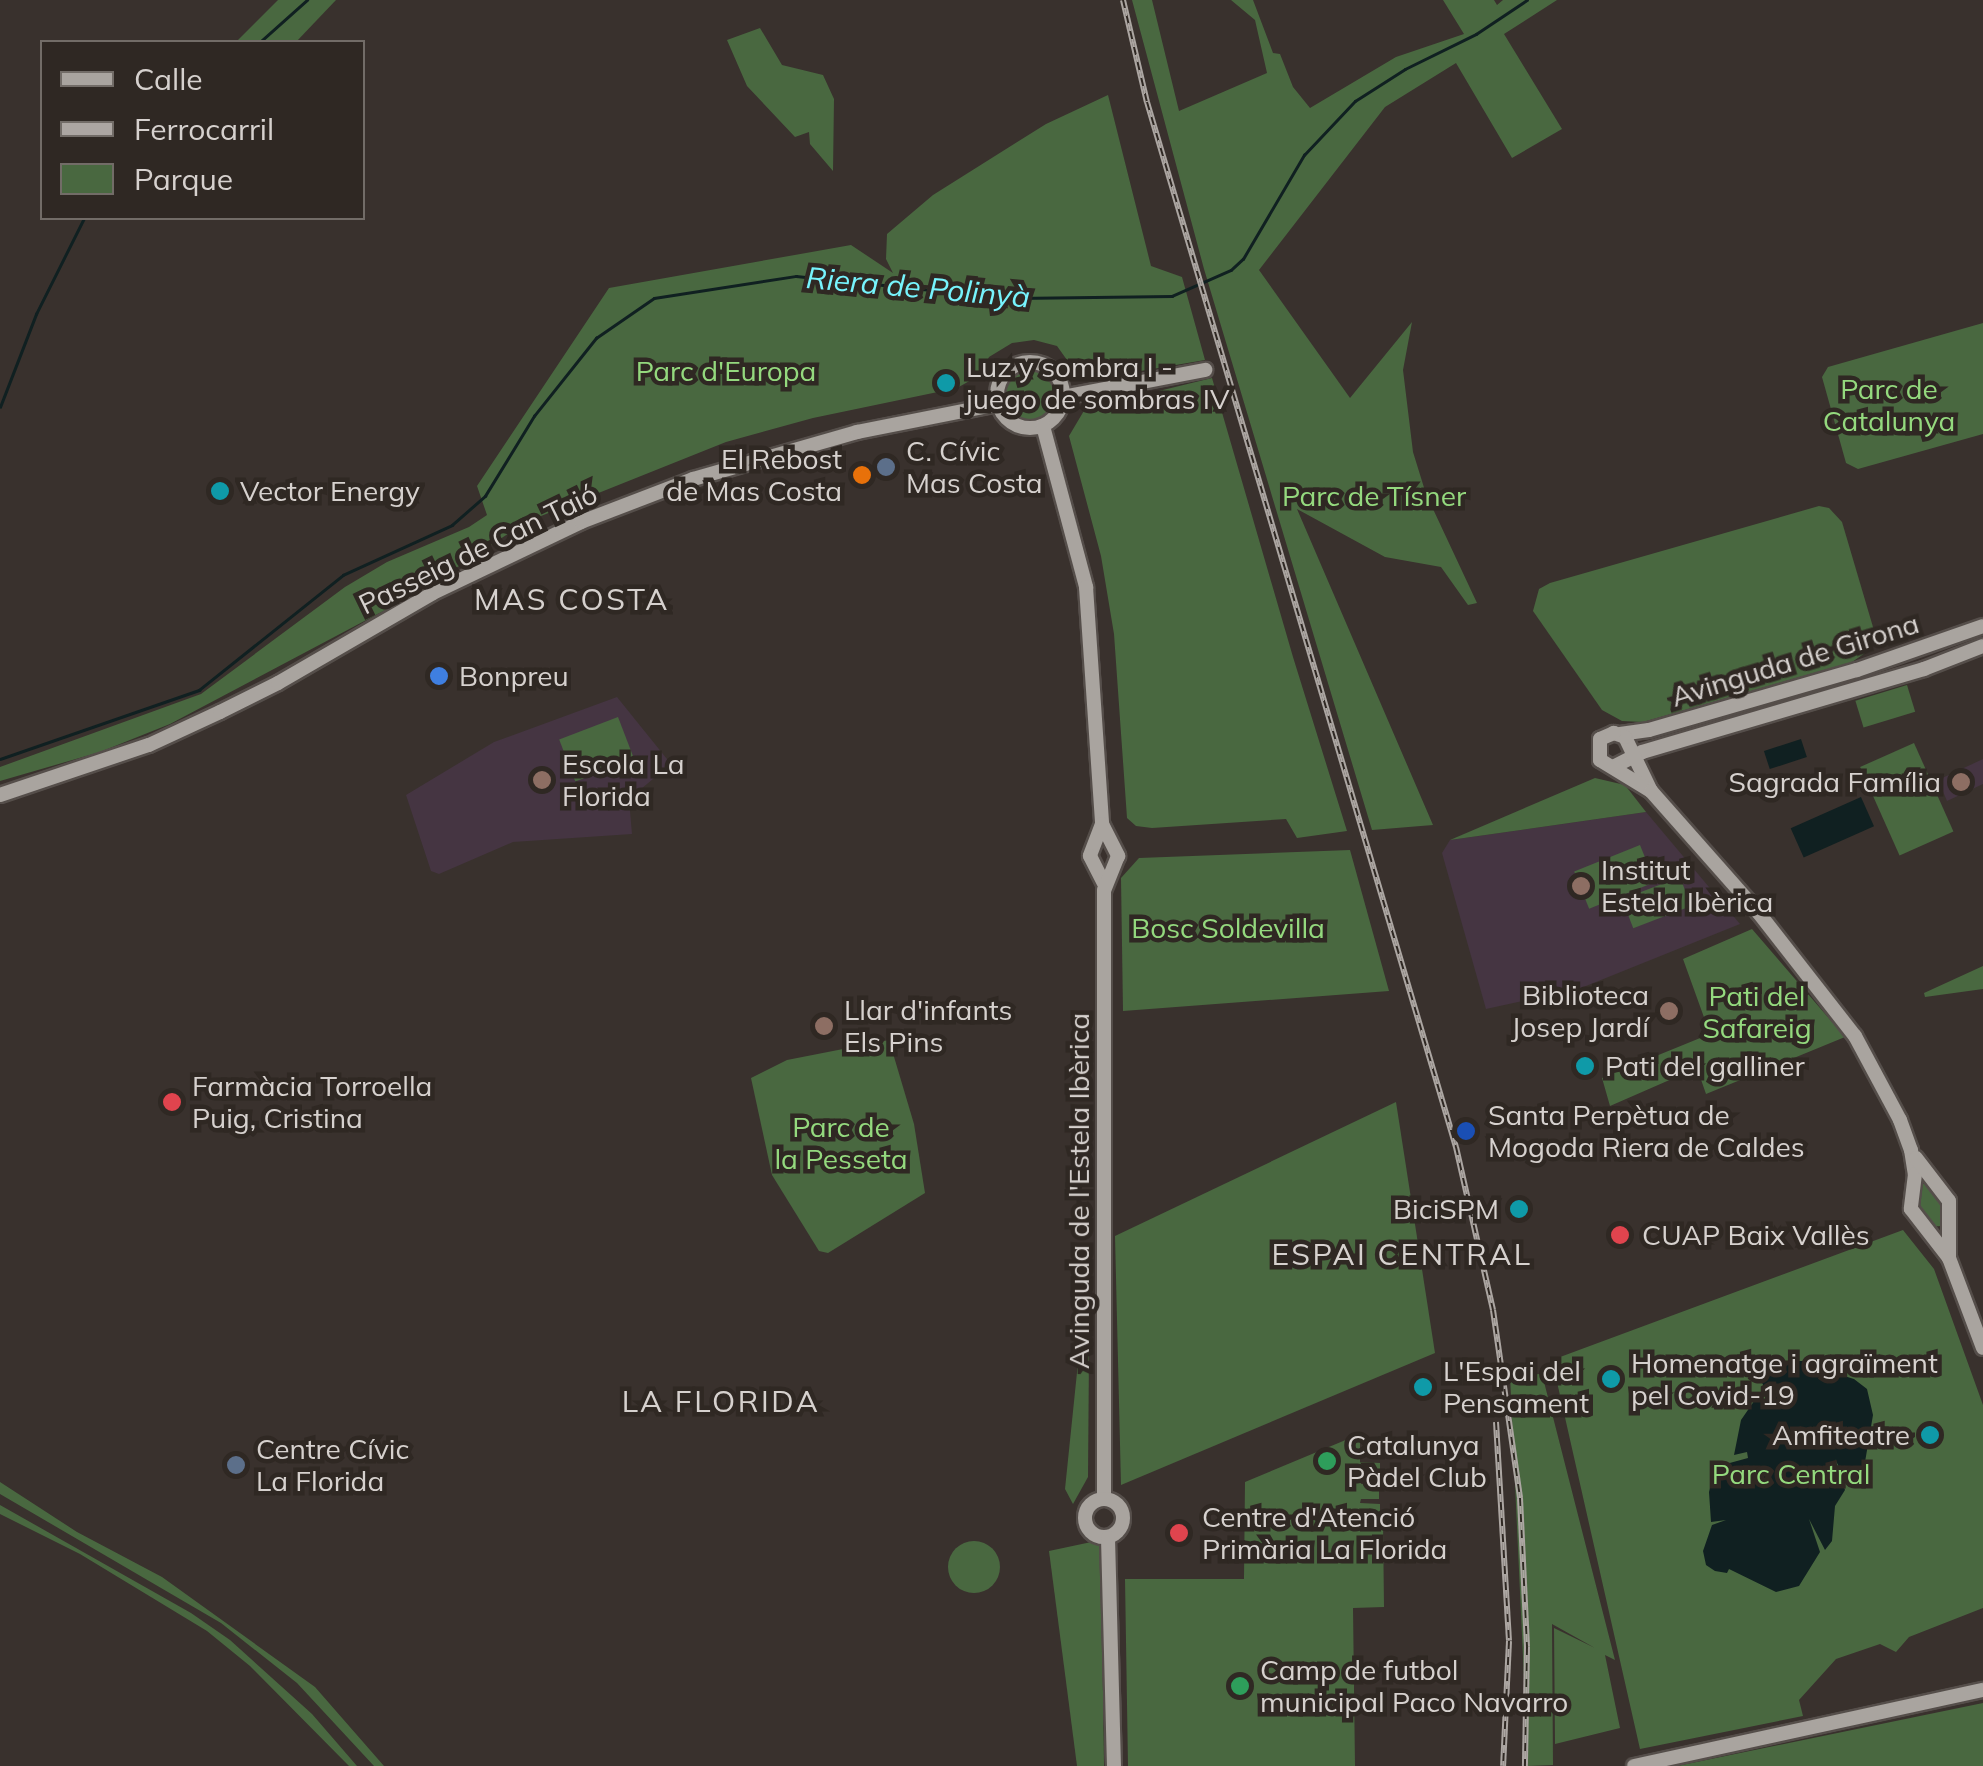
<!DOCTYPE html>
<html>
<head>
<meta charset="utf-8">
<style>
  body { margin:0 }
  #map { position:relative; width:1983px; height:1766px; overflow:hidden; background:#39312d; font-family:Mulish,sans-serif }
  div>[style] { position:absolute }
  .education>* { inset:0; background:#453542 }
  .green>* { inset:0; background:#496840; transform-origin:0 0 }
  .round { border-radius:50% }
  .water>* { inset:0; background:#102021; transform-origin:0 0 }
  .stream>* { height:2.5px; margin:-1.25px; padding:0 1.25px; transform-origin:1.25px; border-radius:1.25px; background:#102021 }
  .roads { filter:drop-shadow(2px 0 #554e4a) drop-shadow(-2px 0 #554e4a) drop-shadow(0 2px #554e4a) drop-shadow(0 -2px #554e4a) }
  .secondary>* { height:14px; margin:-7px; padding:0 7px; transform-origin:7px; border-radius:7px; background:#a9a49f }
  .secondary>.ring { margin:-7px; padding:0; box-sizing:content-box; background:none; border:14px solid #a9a49f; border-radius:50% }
  .rail>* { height:6px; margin-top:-3px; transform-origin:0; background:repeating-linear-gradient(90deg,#2f2823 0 8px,#aca6a2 0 16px); box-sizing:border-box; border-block:2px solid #aca6a2 }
  .dots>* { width:28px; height:28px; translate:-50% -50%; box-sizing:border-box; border:5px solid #2f2823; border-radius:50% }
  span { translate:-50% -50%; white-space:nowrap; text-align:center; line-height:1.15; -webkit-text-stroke:9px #2f2823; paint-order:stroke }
  .poi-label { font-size:28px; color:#d6d1ce }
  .left { translate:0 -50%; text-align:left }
  .right { translate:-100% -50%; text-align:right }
  .park-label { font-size:28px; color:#94d97e }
  .street-label { font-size:28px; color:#d6d1ce }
  .water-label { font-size:30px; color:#77f4fd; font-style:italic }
  .neighbourhood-label { font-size:30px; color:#d6d1ce; letter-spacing:2.5px }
  .legend { position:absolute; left:40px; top:40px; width:325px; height:180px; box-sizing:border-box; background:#2f2823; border:2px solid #726c67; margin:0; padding:12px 18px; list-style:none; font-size:30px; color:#d6d1ce }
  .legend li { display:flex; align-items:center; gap:20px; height:50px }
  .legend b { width:50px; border:2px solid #726c67 }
</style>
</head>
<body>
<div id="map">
  <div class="education">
    <i style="clip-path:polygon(617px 697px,671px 764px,629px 799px,632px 834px,513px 842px,439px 874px,431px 871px,406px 795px,494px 742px)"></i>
    <i style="clip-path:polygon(1983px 759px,1983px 784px,1947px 801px,1938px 780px)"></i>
    <i style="clip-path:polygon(1646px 812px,1740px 924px,1581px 988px,1486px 1009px,1442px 853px,1450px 840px)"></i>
  </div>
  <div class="green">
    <i style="clip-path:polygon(278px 0,336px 0,296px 42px,236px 42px)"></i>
    <i style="clip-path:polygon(1132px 0,1152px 0,1179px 111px,1267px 73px,1255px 20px,1231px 0,1253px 0,1273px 53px,1280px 54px,1293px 87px,1310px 108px,1396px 57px,1464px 34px,1443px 0,1494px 0,1497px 5px,1503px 0,1557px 0,1504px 34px,1562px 129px,1512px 158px,1456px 63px,1385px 107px,1259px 270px,1350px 398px,1412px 322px,1403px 370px,1413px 452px,1426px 494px,1477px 603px,1468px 605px,1441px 567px,1385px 557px,1297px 509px,1433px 825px,1372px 830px,1204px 269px)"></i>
    <i style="clip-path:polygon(760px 28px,782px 65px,823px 75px,834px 99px,833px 171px,810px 144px,809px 132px,795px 137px,747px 86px,727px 40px)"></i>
    <i style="clip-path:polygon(1108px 95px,1151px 266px,1182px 277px,1205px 360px,1082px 381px,1057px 346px,1034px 340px,1012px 343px,989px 357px,980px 375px,957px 388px,813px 418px,726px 442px,526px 522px,421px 591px,170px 724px,100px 752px,0 781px,0 767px,201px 694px,345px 587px,387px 562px,469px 527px,487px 515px,477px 486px,609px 288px,851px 245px,893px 273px,886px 259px,887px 234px,933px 195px,1046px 124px)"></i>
    <i style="clip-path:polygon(1983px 323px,1983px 434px,1858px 469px,1846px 463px,1822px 377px,1828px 367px)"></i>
    <i class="round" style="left:1004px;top:370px;width:50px;height:50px"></i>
    <i style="clip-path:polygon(1212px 378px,1293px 657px,1347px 831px,1297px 838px,1286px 819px,1152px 828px,1136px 826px,1127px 818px,1114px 634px,1101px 556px,1069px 436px,1085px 409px)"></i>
    <i style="clip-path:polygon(1819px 506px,1829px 508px,1842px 522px,1873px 627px,1871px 649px,1852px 662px,1643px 722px,1622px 721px,1602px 710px,1533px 611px,1539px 589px,1550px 583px)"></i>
    <i style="left:1907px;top:685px;width:28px;height:54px;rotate:73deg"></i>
    <i style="left:618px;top:717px;width:45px;height:63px;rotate:69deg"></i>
    <i style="left:1914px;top:743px;width:97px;height:59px;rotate:66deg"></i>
    <i style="clip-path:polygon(1595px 778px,1625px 785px,1646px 812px,1450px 840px)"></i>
    <i style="left:1640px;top:845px;width:40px;height:71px;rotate:68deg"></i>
    <i style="clip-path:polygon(1350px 850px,1389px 991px,1123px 1011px,1121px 878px,1139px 858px)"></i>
    <i style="left:1680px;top:877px;width:31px;height:62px;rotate:69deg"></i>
    <i style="clip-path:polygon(1752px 929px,1845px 1037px,1706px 1094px,1697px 1068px,1610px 1106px,1602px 1078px,1710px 1034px,1683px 959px)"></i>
    <i style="clip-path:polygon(1983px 966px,1983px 989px,1925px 997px,1924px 993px)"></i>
    <i style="clip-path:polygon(889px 1040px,914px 1124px,925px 1193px,828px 1253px,819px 1251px,772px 1175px,751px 1078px,787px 1060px)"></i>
    <i style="clip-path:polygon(1396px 1102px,1435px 1353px,1121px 1485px,1115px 1236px)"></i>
    <i style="clip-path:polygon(1921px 1184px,1928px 1184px,1942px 1196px,1941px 1226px,1928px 1227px,1922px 1219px,1915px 1201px)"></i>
    <i style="clip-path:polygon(1903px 1230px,1934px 1269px,1983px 1405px,1983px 1608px,1909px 1637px,1896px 1652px,1880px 1644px,1836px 1659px,1799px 1700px,1803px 1716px,1640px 1749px,1552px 1360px)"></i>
    <i style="clip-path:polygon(1079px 1353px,1089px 1353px,1088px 1477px,1073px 1504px,1065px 1489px)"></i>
    <i style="clip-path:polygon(1542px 1374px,1615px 1660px,1605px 1655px,1620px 1728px,1555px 1744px,1554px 1628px,1595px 1648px,1552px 1624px,1553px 1765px,1528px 1766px,1510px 1375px)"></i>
    <i style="clip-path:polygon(1360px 1434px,1360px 1462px,1380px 1463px,1380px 1477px,1360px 1478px,1361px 1484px,1379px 1484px,1379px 1499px,1361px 1499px,1360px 1503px,1380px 1504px,1380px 1519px,1360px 1521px,1383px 1521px,1384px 1607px,1353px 1608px,1355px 1766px,1128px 1766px,1125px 1579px,1244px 1579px,1245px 1482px)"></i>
    <i style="clip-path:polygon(0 1482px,77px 1532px,162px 1577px,315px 1687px,384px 1766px,374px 1766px,297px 1683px,221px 1623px,0 1494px)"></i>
    <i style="clip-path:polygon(0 1505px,191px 1613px,230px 1640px,312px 1714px,357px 1766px,349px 1766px,250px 1666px,207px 1631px,80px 1554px,0 1514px)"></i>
    <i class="round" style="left:948px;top:1541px;width:52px;height:52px"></i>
    <i style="clip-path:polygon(1096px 1541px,1101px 1546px,1104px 1766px,1077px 1766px,1049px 1551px)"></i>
    <i style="clip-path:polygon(1983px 1703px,1983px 1766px,1677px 1766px)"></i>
  </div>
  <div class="water">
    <i style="left:1801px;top:739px;width:19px;height:39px;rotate:72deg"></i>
    <i style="left:1861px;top:797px;width:32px;height:77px;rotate:66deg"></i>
    <i style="clip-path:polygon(1785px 1361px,1816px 1361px,1815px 1367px,1854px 1379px,1867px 1389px,1873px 1415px,1865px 1462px,1849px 1487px,1835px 1459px,1845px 1490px,1835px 1506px,1832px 1541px,1825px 1550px,1809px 1519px,1820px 1552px,1799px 1586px,1776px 1592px,1729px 1569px,1727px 1573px,1715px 1571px,1706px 1565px,1703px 1551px,1712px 1525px,1726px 1520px,1711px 1522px,1709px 1492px,1715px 1467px,1748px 1458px,1747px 1452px,1734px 1455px,1741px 1420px,1759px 1394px,1769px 1406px,1772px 1402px,1758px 1375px)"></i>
  </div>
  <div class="stream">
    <i style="left:260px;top:42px;width:63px;rotate:-41.8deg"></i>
    <i style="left:0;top:407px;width:100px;rotate:-68.8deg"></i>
    <i style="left:36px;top:314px;width:107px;rotate:-63.4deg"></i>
    <i style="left:0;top:759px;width:211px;rotate:-19.1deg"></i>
    <i style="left:199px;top:690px;width:184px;rotate:-38.6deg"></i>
    <i style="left:343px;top:575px;width:120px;rotate:-24.6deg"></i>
    <i style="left:452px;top:525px;width:44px;rotate:-41.3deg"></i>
    <i style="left:485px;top:496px;width:94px;rotate:-58.5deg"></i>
    <i style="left:534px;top:416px;width:100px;rotate:-51.5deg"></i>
    <i style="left:596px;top:338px;width:70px;rotate:-34.6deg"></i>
    <i style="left:654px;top:298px;width:144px;rotate:-8.8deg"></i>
    <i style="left:796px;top:276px;width:214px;rotate:5.9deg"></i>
    <i style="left:1009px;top:298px;width:163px;rotate:-0.7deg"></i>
    <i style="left:1172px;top:296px;width:64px;rotate:-23.8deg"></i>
    <i style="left:1231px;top:270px;width:16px;rotate:-43deg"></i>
    <i style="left:1243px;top:259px;width:121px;rotate:-59.6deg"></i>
    <i style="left:1304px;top:155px;width:74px;rotate:-46.6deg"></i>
    <i style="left:1355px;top:101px;width:59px;rotate:-32.6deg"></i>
    <i style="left:1405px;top:69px;width:79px;rotate:-26.2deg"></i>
    <i style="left:1476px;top:34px;width:61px;rotate:-33.7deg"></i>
  </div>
  <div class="roads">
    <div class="secondary">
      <i class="ring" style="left:997px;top:362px;width:52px;height:52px"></i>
      <i style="left:1063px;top:397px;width:145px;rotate:-10.8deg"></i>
      <i style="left:1043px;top:426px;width:167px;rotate:75deg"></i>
      <i style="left:1086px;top:587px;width:238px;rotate:86.1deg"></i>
      <i style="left:1102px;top:824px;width:34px;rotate:111deg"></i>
      <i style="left:1090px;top:856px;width:31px;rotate:63deg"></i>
      <i style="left:1620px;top:734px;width:29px;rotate:-8deg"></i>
      <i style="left:1649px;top:730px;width:216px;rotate:-16.1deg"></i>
      <i style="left:1857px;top:670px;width:133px;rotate:-19.2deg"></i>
      <i style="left:1613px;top:767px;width:33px;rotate:-27deg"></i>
      <i style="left:1642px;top:752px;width:294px;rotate:-16.4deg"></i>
      <i style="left:1924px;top:669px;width:63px;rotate:-21.3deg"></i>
      <i style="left:1651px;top:791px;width:60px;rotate:-115.7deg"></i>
      <i style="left:1625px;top:737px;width:12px;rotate:-160deg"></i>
      <i style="left:1614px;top:733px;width:15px;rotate:157deg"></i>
      <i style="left:1600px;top:739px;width:21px;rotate:90deg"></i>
      <i style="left:1600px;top:760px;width:60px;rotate:31.3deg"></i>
      <i style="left:1651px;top:791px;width:162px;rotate:48.5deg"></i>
      <i style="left:1758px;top:912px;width:157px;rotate:52deg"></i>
      <i style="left:1855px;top:1036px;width:95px;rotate:61.8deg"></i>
      <i style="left:1900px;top:1120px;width:32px;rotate:70deg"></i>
      <i style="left:1911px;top:1150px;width:24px;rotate:81deg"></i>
      <i style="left:1915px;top:1174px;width:35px;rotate:97deg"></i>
      <i style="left:1911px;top:1209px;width:62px;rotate:52.2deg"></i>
      <i style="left:1949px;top:1258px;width:96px;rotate:69.3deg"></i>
      <i style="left:0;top:795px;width:157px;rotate:-18.6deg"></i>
      <i style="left:149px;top:745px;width:78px;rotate:-24.9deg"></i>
      <i style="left:220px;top:712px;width:65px;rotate:-26.6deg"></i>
      <i style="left:278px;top:683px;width:179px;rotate:-30.1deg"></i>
      <i style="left:433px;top:593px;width:164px;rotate:-25.6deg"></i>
      <i style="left:581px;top:522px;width:120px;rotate:-21deg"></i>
      <i style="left:693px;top:479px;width:171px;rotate:-16deg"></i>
      <i style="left:857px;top:432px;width:144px;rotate:-11.2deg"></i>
      <i style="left:1102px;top:824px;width:36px;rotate:63deg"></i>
      <i style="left:1118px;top:856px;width:37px;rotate:112deg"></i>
      <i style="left:1104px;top:890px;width:609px;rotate:90deg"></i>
      <i style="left:1916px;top:1158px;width:54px;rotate:52.5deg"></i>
      <i style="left:1949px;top:1201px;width:57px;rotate:90deg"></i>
      <i class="ring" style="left:1085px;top:1499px;width:24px;height:24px"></i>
      <i style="left:1108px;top:1538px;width:228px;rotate:88.5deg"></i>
      <i style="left:1634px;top:1766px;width:357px;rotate:-12.3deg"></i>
    </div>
  </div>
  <div class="rail">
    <i style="left:1123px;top:0;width:105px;rotate:76.8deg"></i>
    <i style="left:1147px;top:102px;width:1090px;rotate:73.53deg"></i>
    <i style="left:1456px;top:1147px;width:167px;rotate:77.2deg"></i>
    <i style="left:1493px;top:1310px;width:190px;rotate:81.8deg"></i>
    <i style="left:1520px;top:1498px;width:149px;rotate:87.3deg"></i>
    <i style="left:1527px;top:1647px;width:119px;rotate:91deg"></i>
    <i style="left:1496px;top:1422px;width:219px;rotate:86.6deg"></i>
    <i style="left:1509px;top:1641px;width:125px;rotate:92.7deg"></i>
  </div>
  <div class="dots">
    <i style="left:946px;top:383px;background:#0f9aa8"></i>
    <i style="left:886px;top:467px;background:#5c6f8a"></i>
    <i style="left:862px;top:475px;background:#e8710a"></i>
    <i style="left:220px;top:491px;background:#0f9aa8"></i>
    <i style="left:439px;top:676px;background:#3f7fe0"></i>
    <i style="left:542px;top:780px;background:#8d6e63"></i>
    <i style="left:1961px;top:782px;background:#8d6e63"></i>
    <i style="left:1581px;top:886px;background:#8d6e63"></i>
    <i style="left:1669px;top:1011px;background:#8d6e63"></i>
    <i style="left:824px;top:1026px;background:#8d6e63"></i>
    <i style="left:1585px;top:1066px;background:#0f9aa8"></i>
    <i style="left:172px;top:1102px;background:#e0444e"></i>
    <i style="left:1466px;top:1131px;background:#1a4fb4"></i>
    <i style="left:1519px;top:1209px;background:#0f9aa8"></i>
    <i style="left:1620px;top:1235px;background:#e0444e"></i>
    <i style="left:1611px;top:1379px;background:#0f9aa8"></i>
    <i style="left:1423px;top:1387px;background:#0f9aa8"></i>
    <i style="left:1930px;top:1435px;background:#0f9aa8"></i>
    <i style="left:1327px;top:1461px;background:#2e9e5b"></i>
    <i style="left:236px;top:1465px;background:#5c6f8a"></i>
    <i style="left:1179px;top:1533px;background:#e0444e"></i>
    <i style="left:1240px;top:1686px;background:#2e9e5b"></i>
  </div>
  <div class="poi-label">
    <span class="left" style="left:966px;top:383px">Luz y sombra I -<br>juego de sombras IV</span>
    <span class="left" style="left:906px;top:467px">C. Cívic<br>Mas Costa</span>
    <span class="right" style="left:842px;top:475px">El Rebost<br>de Mas Costa</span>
    <span class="left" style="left:240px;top:491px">Vector Energy</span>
    <span class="left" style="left:459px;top:676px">Bonpreu</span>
    <span class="left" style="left:562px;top:780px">Escola La<br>Florida</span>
    <span class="right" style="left:1941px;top:782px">Sagrada Família</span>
    <span class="left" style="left:1601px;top:886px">Institut<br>Estela Ibèrica</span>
    <span class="right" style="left:1649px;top:1011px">Biblioteca<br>Josep Jardí</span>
    <span class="left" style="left:844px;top:1026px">Llar d'infants<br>Els Pins</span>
    <span class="left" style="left:1605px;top:1066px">Pati del galliner</span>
    <span class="left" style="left:192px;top:1102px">Farmàcia Torroella<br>Puig, Cristina</span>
    <span class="left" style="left:1488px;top:1131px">Santa Perpètua de<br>Mogoda Riera de Caldes</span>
    <span class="right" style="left:1499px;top:1209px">BiciSPM</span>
    <span class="left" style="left:1642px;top:1235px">CUAP Baix Vallès</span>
    <span class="left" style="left:1631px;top:1379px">Homenatge i agraïment<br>pel Covid-19</span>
    <span class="left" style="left:1443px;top:1387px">L'Espai del<br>Pensament</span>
    <span class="right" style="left:1910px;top:1435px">Amfiteatre</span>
    <span class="left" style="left:1347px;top:1461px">Catalunya<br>Pàdel Club</span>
    <span class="left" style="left:256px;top:1465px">Centre Cívic<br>La Florida</span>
    <span class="left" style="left:1202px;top:1533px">Centre d'Atenció<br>Primària La Florida</span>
    <span class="left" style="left:1260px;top:1686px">Camp de futbol<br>municipal Paco Navarro</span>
  </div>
  <div class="park-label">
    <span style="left:726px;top:371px">Parc d'Europa</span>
    <span style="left:1889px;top:405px">Parc de<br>Catalunya</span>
    <span style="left:1374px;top:496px">Parc de Tísner</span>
    <span style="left:1228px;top:928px">Bosc Soldevilla</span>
    <span style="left:1757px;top:1012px">Pati del<br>Safareig</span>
    <span style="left:841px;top:1143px">Parc de<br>la Pesseta</span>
    <span style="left:1791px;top:1474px">Parc Central</span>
  </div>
  <div class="street-label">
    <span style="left:478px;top:549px;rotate:-26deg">Passeig de Can Taió</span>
    <span style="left:1795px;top:660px;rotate:-17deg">Avinguda de Girona</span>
    <span style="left:1079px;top:1191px;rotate:-90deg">Avinguda de l'Estela Ibèrica</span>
  </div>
  <div class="water-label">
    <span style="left:918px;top:287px;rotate:5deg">Riera de Polinyà</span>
  </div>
  <div class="neighbourhood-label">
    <span style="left:572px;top:599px">MAS COSTA</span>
    <span style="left:1402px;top:1254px">ESPAI CENTRAL</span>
    <span style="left:721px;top:1401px">LA FLORIDA</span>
  </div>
  <ul class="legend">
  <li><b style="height:12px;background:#a9a49f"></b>Calle</li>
  <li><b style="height:12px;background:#aca6a2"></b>Ferrocarril</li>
  <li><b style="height:28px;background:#496840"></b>Parque</li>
  </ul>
</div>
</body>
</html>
